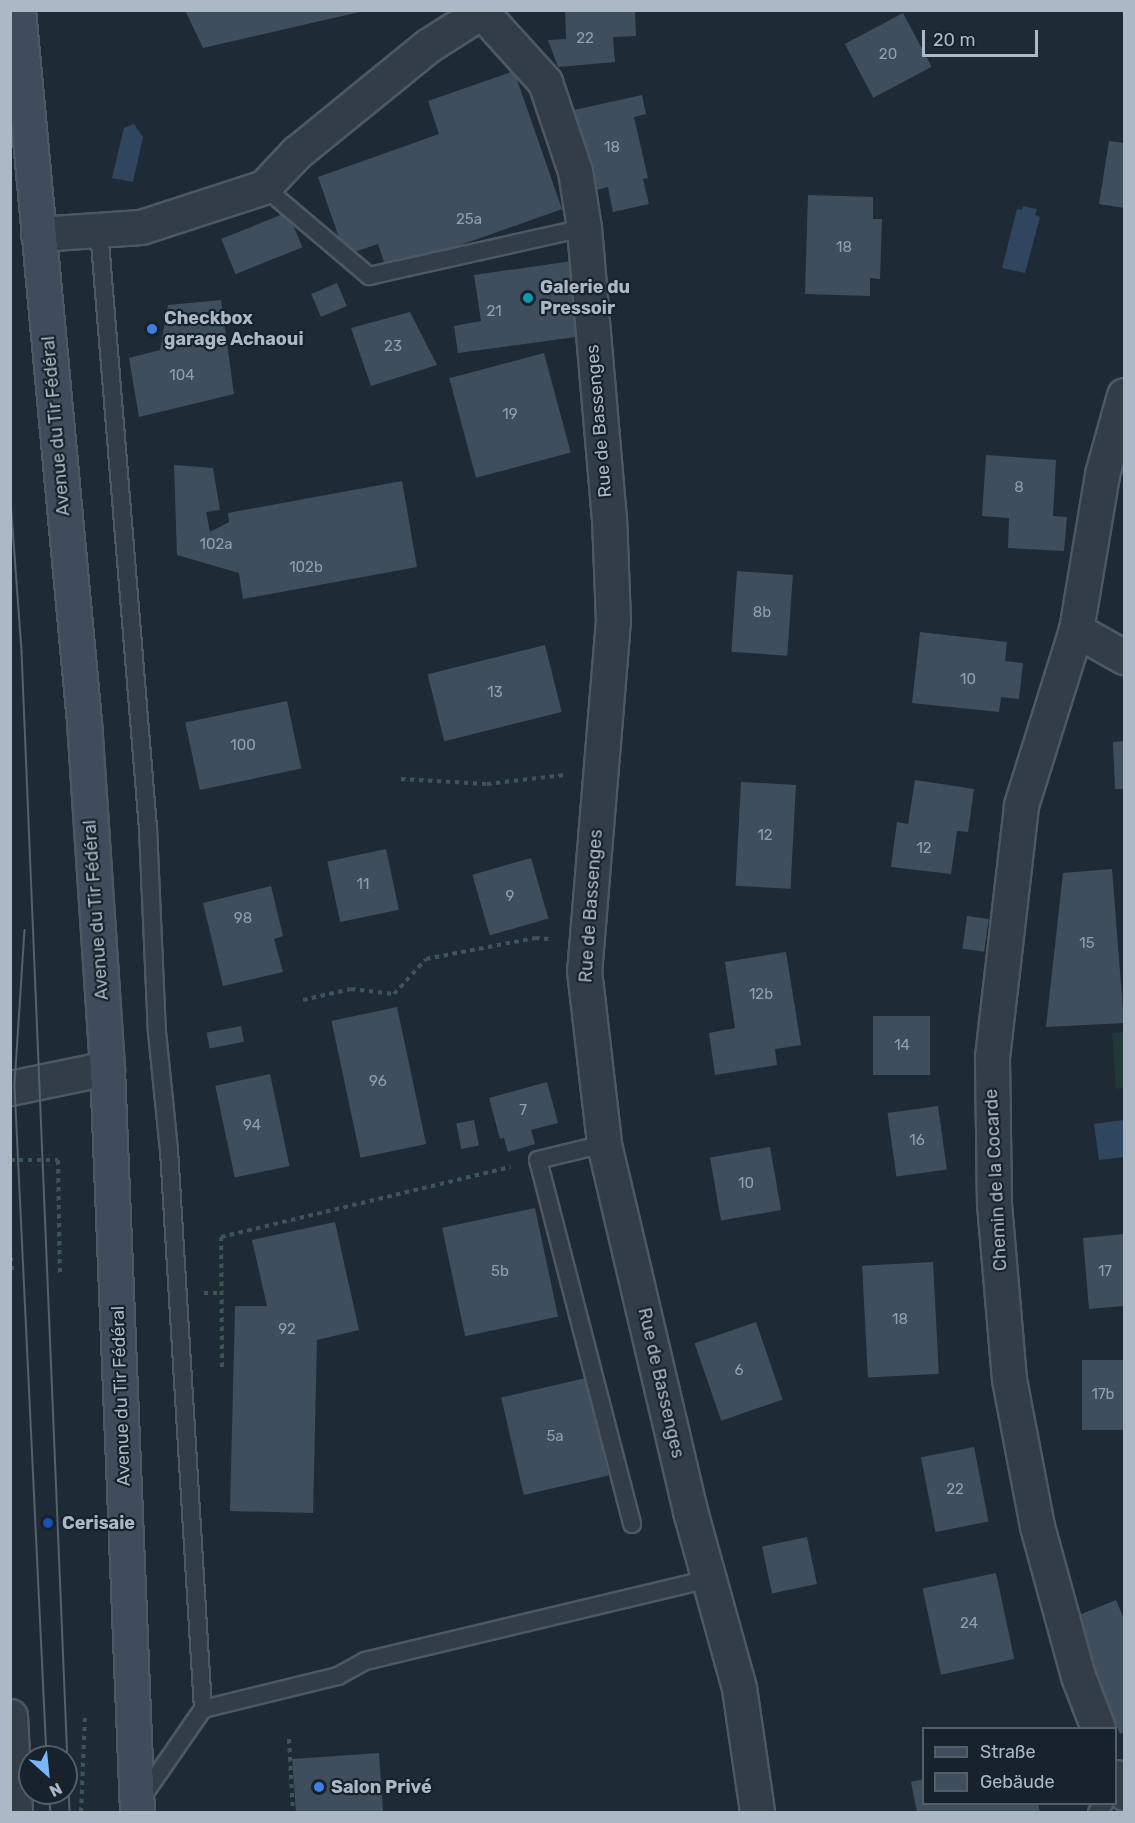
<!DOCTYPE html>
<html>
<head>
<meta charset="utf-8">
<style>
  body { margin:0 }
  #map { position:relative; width:1135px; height:1823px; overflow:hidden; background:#1e2b37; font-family:Rubik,sans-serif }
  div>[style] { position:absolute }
  .green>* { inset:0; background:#203839 }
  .water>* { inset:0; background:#2f465e }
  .building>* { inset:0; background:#3f4e5d; transform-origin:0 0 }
  .path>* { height:4px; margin-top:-2px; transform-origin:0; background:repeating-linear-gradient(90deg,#3e5556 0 4.5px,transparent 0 9px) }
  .roads { filter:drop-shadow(2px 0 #4d5863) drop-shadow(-2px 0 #4d5863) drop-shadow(0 2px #4d5863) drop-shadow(0 -2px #4d5863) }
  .service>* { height:16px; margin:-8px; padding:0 8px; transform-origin:8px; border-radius:8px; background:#323d48 }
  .minor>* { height:33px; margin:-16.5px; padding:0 16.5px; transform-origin:16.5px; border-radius:16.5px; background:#323d48 }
  .secondary>* { height:33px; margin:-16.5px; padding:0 16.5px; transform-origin:16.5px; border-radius:16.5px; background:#404c5b }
  .tram>* { height:1.5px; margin:-0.75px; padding:0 0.75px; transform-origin:0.75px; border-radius:0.75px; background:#54616f }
  .dots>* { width:16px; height:16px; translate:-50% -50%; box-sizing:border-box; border:3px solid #18222c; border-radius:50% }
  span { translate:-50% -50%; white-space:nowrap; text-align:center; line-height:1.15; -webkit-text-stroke:4.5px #18222c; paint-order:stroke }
  .number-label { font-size:15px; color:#919eab }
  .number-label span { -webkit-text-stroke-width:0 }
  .poi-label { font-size:18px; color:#acb8c5; font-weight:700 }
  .left { translate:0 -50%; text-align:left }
  .street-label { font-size:18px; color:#acb8c5 }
  .frame { position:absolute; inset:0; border:12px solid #acb8c5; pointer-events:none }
  .legend { position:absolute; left:922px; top:1727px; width:195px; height:78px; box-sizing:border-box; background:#18222c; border:2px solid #535e69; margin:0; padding:8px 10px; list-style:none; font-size:18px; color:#acb8c5 }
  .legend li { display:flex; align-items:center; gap:12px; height:30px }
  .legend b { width:30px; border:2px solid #535e69 }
  .north { position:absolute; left:18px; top:1745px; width:60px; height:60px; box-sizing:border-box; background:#18222c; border:2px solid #535e69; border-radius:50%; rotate:153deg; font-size:16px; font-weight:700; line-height:24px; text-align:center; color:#acb8c5 }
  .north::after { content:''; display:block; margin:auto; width:21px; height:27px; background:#79b7fd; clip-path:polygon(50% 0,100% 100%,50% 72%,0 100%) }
  .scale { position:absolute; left:922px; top:30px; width:116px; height:27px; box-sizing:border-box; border:3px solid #acb8c5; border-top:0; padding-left:8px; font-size:18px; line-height:21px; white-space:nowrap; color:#acb8c5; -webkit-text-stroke:4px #18222c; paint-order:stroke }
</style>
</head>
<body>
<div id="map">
  <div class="green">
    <i style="clip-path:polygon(1124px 1032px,1124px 1088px,1116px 1089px,1112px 1033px)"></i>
  </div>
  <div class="water">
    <i style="clip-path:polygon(134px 124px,143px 137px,133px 182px,112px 178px,124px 128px)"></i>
    <i style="clip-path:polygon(1023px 206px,1037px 209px,1035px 215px,1040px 217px,1025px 273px,1002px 268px,1017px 209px,1022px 210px)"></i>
    <i style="clip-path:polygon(1124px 1120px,1124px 1157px,1099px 1160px,1094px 1124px)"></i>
  </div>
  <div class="building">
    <i style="clip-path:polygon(185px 10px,364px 10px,364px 11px,203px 48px)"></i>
    <i style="clip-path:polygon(565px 10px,635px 10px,636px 36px,613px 37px,615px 62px,558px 67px,548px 40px,566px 39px)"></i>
    <i style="left:903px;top:13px;width:61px;height:66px;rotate:62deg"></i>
    <i style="clip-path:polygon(514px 71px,562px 209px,387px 271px,378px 244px,345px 255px,318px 177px,439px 134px,428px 101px)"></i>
    <i style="clip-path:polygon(642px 95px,646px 114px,634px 117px,648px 178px,643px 179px,649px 204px,613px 212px,608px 187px,593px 191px,574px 110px)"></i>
    <i style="clip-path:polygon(1109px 141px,1124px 143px,1124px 208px,1099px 204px)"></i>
    <i style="clip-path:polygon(808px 195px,873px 197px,873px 219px,882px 219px,880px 279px,870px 278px,870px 296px,805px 294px)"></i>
    <i style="left:288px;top:212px;width:38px;height:72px;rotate:68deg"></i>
    <i style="clip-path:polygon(572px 261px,583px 336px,458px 353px,454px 326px,481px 321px,474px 275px)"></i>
    <i style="left:337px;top:283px;width:25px;height:28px;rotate:67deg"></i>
    <i style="clip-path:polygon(221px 300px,234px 394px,139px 417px,129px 358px,160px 350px,168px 305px)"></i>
    <i style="clip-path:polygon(410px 312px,437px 365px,371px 386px,351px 328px)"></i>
    <i style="left:544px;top:353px;width:103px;height:98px;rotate:75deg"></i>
    <i style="clip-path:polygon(986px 455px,1056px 460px,1053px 516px,1067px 517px,1064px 551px,1008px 548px,1009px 518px,982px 516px)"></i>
    <i style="clip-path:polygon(174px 465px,213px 468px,220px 510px,206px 512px,210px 532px,229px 522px,228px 513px,402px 481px,417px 567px,243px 599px,239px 573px,177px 555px)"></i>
    <i style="left:737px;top:571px;width:56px;height:81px;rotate:4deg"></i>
    <i style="clip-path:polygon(920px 632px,1007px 642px,1005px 661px,1023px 663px,1019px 699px,1001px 697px,999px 712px,912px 703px)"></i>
    <i style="left:545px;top:645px;width:69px;height:121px;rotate:76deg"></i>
    <i style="left:287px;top:701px;width:69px;height:104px;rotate:78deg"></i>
    <i style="clip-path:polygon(1124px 741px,1124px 789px,1115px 789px,1113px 742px)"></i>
    <i style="clip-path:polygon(915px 780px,974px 789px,968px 832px,957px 831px,951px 874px,891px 867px,897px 822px,908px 824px)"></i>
    <i style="left:741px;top:782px;width:55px;height:104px;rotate:3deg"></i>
    <i style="left:386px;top:849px;width:62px;height:60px;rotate:78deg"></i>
    <i style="left:531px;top:858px;width:63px;height:61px;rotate:74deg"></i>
    <i style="clip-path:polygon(1112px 869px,1124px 1023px,1046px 1027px,1063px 873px)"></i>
    <i style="clip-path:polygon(271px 886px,283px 936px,274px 939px,283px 972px,223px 986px,203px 903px)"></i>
    <i style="left:967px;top:916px;width:22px;height:33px;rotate:8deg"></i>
    <i style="clip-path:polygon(786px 952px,801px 1045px,775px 1049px,777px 1065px,715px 1075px,709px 1033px,735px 1028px,725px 962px)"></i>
    <i style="left:397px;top:1007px;width:140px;height:67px;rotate:78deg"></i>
    <i style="left:873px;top:1016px;width:57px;height:59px"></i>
    <i style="left:241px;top:1026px;width:16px;height:35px;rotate:79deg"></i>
    <i style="left:270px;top:1074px;width:94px;height:56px;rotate:78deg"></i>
    <i style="clip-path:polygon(547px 1082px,558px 1123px,531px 1130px,535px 1144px,508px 1152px,504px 1138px,500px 1139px,489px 1098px)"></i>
    <i style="left:938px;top:1106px;width:64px;height:51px;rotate:82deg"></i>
    <i style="left:474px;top:1120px;width:26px;height:18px;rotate:79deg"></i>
    <i style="left:770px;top:1147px;width:64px;height:61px;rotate:80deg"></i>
    <i style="left:535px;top:1208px;width:111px;height:95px;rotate:78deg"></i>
    <i style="clip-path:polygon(335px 1222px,359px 1330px,317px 1340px,313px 1513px,230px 1511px,235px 1306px,267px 1306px,252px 1240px)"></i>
    <i style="clip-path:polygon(1124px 1234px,1124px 1306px,1089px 1309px,1083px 1238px)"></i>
    <i style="left:933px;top:1262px;width:112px;height:71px;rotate:87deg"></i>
    <i style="left:756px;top:1322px;width:82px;height:65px;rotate:71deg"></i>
    <i style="left:1082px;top:1360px;width:42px;height:70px"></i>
    <i style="left:586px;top:1378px;width:100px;height:87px;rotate:77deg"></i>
    <i style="left:974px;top:1447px;width:76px;height:54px;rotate:79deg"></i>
    <i style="left:807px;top:1537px;width:48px;height:46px;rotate:78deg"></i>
    <i style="left:996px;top:1573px;width:88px;height:75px;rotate:78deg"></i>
    <i style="clip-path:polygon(1116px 1600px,1124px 1619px,1124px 1732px,1120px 1734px,1072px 1618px)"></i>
    <i style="left:379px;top:1753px;width:59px;height:87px;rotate:86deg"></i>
    <i style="clip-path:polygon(924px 1779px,924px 1804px,1038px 1804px,1040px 1812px,917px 1812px,911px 1782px)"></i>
  </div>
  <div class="path">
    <i style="left:401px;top:779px;width:86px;rotate:3.3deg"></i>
    <i style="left:487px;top:784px;width:79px;rotate:-6.6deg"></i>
    <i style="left:303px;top:1000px;width:49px;rotate:-12.9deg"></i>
    <i style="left:351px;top:989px;width:43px;rotate:6.6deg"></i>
    <i style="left:394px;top:994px;width:47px;rotate:-47.6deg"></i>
    <i style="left:426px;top:959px;width:111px;rotate:-10.9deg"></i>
    <i style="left:535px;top:938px;width:14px;rotate:4deg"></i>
    <i style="left:10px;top:1160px;width:48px"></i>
    <i style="left:58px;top:1160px;width:113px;rotate:89deg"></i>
    <i style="left:10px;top:1248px;width:23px;rotate:85deg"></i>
    <i style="left:204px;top:1293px;width:18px"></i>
    <i style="left:222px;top:1367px;width:130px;rotate:-90.4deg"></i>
    <i style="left:221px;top:1237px;width:298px;rotate:-13.6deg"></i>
    <i style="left:289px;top:1739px;width:73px;rotate:86.9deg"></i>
    <i style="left:81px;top:1812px;width:94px;rotate:-87.6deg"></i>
  </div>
  <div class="roads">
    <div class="service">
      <i style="left:264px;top:187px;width:138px;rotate:40.3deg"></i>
      <i style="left:369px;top:276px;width:220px;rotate:-12.6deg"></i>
      <i style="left:99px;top:230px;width:600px;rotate:85.32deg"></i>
      <i style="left:148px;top:828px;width:204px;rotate:87.5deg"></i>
      <i style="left:157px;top:1032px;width:119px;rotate:84.2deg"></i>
      <i style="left:169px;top:1150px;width:560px;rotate:86.52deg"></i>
      <i style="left:203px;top:1709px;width:111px;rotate:124.7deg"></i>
      <i style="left:604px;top:1144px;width:68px;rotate:166.4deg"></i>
      <i style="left:538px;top:1160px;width:376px;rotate:75.5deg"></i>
      <i style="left:203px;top:1709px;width:139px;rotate:-13.7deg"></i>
      <i style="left:338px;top:1676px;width:31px;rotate:-29deg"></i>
      <i style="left:365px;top:1661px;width:353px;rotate:-13.4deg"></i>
      <i style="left:1097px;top:1812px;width:11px;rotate:-49deg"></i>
    </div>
    <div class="minor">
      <i style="left:480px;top:10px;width:97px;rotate:47.9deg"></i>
      <i style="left:545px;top:82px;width:94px;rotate:71.4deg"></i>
      <i style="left:575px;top:171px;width:58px;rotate:81deg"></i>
      <i style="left:584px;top:228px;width:290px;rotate:85.1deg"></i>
      <i style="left:609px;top:517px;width:103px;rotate:87.8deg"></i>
      <i style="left:613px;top:620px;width:351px;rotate:94.7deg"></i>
      <i style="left:584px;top:970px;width:175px;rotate:83.4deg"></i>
      <i style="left:604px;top:1144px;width:377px;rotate:76.8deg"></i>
      <i style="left:690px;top:1511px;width:184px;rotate:74.5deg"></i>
      <i style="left:739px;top:1688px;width:125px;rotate:81.7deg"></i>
      <i style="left:38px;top:234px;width:103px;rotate:-3.9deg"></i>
      <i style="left:141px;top:227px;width:129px;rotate:-18deg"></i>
      <i style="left:264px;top:187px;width:47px;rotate:-46.7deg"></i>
      <i style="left:296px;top:153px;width:171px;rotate:-39.1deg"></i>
      <i style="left:429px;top:45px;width:62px;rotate:-32.4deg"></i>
      <i style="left:1076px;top:630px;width:55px;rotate:29.4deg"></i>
      <i style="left:10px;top:1088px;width:99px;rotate:-11.7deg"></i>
      <i style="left:10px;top:1716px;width:96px;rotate:87deg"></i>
      <i style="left:1098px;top:1728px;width:56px;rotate:-111deg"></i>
      <i style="left:1078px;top:1676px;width:156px;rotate:-105.3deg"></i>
      <i style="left:1037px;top:1526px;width:150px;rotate:-100.8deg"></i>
      <i style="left:1009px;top:1379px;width:177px;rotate:-94.9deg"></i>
      <i style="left:994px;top:1203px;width:146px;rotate:-90.8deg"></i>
      <i style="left:992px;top:1057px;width:254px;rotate:-83.4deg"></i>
      <i style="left:1021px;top:805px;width:183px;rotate:-72.6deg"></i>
      <i style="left:1076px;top:630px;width:158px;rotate:-80.5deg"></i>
      <i style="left:1102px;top:474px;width:82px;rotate:-74.4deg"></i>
      <i style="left:1116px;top:1777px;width:18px;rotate:63deg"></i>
    </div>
    <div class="secondary">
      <i style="left:18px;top:10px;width:714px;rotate:84.7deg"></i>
      <i style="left:84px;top:721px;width:348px;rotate:86.2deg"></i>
      <i style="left:107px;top:1068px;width:745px;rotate:87.69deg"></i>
    </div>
  </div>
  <div class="tram">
    <i style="left:10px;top:487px;width:165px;rotate:85.8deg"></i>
    <i style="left:22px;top:652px;width:1161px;rotate:87.63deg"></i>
    <i style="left:25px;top:930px;width:156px;rotate:93.7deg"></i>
    <i style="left:15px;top:1086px;width:672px;rotate:87.27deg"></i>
    <i style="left:49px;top:1793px;width:19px;rotate:84deg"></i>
  </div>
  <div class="dots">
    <i style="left:528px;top:298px;background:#0f9aa8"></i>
    <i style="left:152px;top:329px;background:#3f7fe0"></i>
    <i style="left:48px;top:1523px;background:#1a4fb4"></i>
    <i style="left:319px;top:1787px;background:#3f7fe0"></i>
  </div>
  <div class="number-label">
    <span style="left:585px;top:39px">22</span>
    <span style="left:888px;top:55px">20</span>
    <span style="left:612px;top:148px">18</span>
    <span style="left:469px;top:220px">25a</span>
    <span style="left:844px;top:248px">18</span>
    <span style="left:494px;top:312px">21</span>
    <span style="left:393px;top:347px">23</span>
    <span style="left:182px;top:376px">104</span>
    <span style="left:510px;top:415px">19</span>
    <span style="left:1019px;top:488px">8</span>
    <span style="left:216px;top:545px">102a</span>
    <span style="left:306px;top:568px">102b</span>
    <span style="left:762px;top:613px">8b</span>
    <span style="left:968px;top:680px">10</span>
    <span style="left:495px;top:693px">13</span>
    <span style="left:243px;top:746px">100</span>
    <span style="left:765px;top:836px">12</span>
    <span style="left:924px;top:849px">12</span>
    <span style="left:363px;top:885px">11</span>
    <span style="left:510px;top:897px">9</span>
    <span style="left:243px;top:919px">98</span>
    <span style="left:1087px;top:944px">15</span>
    <span style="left:761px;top:995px">12b</span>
    <span style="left:902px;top:1046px">14</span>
    <span style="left:378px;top:1082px">96</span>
    <span style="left:523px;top:1111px">7</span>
    <span style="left:252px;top:1126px">94</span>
    <span style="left:917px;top:1141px">16</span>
    <span style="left:746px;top:1184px">10</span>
    <span style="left:500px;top:1272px">5b</span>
    <span style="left:1105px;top:1272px">17</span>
    <span style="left:900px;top:1320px">18</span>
    <span style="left:287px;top:1330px">92</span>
    <span style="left:739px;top:1371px">6</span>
    <span style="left:1103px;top:1395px">17b</span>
    <span style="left:555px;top:1437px">5a</span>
    <span style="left:955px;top:1490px">22</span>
    <span style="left:969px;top:1624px">24</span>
  </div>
  <div class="poi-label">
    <span class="left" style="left:540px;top:298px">Galerie du<br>Pressoir</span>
    <span class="left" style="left:164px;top:329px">Checkbox<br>garage Achaoui</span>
    <span class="left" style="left:62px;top:1523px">Cerisaie</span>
    <span class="left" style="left:331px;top:1787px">Salon Privé</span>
  </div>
  <div class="street-label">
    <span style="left:599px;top:421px;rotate:-95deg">Rue de Bassenges</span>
    <span style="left:56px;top:426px;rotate:-95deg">Avenue du Tir Fédéral</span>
    <span style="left:591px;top:906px;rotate:-86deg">Rue de Bassenges</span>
    <span style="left:96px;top:910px;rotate:-94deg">Avenue du Tir Fédéral</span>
    <span style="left:996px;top:1180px;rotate:-93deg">Chemin de la Cocarde</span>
    <span style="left:661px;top:1383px;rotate:77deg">Rue de Bassenges</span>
    <span style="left:121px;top:1396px;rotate:-92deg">Avenue du Tir Fédéral</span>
  </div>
  <div class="frame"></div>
  <ul class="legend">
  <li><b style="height:8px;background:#404c5b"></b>Straße</li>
  <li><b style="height:16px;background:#3f4e5d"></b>Gebäude</li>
  </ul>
  <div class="north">N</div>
  <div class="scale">20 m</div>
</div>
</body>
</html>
